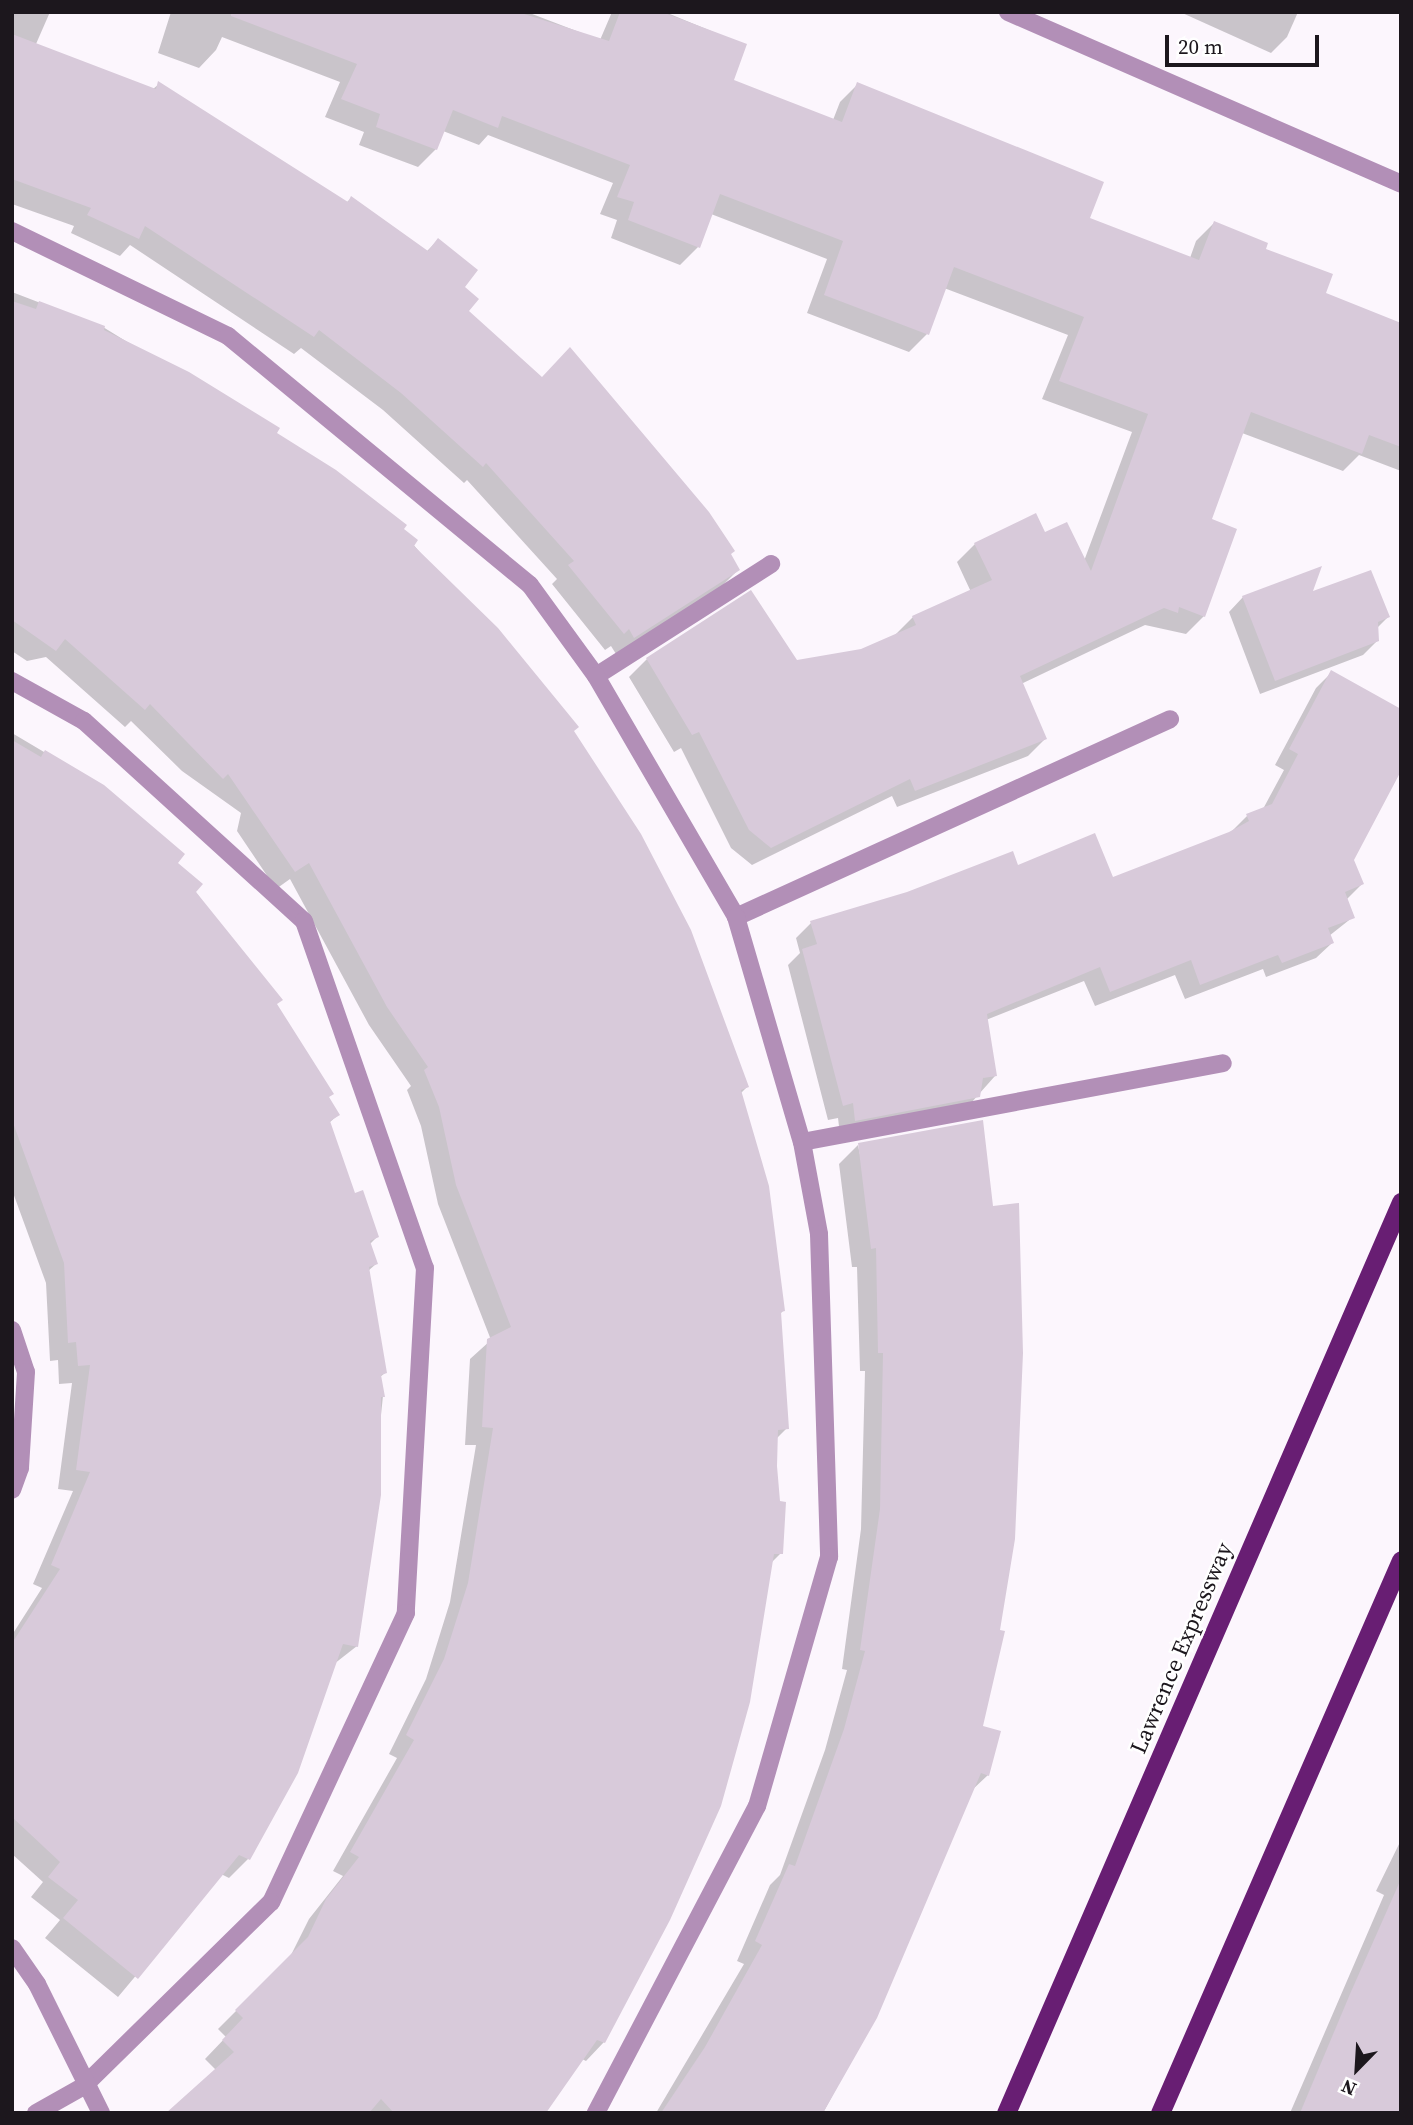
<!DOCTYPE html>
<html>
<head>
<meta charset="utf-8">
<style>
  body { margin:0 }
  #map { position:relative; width:1413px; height:2125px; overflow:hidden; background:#fcf6fd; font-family:"Source Serif 4",serif }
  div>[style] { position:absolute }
  .shadow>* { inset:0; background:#0003 }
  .building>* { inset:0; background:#d8cada }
  .service>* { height:18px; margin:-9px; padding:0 9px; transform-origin:9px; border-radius:9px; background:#b28fb7 }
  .minor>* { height:18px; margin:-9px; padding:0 9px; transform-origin:9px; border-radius:9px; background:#b28fb7 }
  .trunk>* { height:19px; margin:-9.5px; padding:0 9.5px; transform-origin:9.5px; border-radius:9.5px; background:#681e73 }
  span { translate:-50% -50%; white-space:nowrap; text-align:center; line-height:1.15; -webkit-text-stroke:5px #fff; paint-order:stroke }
  .street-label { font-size:23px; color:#1c171d }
  .frame { position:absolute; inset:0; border:14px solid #1c171d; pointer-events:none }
  .north { position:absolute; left:1322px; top:2034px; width:70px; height:70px; -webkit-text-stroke:5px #fff; paint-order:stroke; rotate:204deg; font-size:19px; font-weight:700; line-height:28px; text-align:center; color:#1c171d }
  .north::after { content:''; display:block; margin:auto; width:24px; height:32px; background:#1c171d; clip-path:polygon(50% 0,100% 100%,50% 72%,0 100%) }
  .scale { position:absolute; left:1165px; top:35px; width:154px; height:32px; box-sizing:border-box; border:4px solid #1c171d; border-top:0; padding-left:9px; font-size:21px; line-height:24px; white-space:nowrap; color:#1c171d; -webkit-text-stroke:5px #fff; paint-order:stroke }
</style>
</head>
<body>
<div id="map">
  <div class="shadow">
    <i style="clip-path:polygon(12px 12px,50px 12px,36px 44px,153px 89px,159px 84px,346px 203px,351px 198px,426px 252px,438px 240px,462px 288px,466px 312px,730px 554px,738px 570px,720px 588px,616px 654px,611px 646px,605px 650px,552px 584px,557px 579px,467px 480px,464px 483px,383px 410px,301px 348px,294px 354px,130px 245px,120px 256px,71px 233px,74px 226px,12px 204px)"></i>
    <i style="clip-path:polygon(171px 12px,527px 12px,600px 40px,612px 12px,665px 12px,745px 45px,732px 81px,833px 120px,840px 102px,858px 84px,1088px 219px,1190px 258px,1196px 241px,1214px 223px,1264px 250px,1323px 294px,1401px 325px,1401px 471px,1359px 455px,1343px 471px,1242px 433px,1210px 521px,1204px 616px,1186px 634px,1145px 625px,1021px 684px,1045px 739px,1028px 756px,897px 807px,892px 796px,752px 865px,731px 848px,681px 748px,674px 752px,629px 677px,647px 659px,796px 662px,862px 651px,895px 635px,913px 617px,971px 592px,957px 562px,975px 544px,1044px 535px,1084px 561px,1132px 432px,1042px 399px,1068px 335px,944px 288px,927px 334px,909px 352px,807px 313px,827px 259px,711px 214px,698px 247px,680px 265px,611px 238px,617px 220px,600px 214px,613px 183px,488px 135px,479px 145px,443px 131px,436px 149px,418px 167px,359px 145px,364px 132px,325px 117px,340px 82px,222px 37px,216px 50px,199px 68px,158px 53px)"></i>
    <i style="clip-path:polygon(1180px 12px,1298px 12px,1287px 37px,1271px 53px)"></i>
    <i style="clip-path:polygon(12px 292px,103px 327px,275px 433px,401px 530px,572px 732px,747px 1087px,741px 1093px,783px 1311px,780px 1314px,787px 1428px,776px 1439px,775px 1466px,781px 1553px,770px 1564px,604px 2042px,586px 2061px,582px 2059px,545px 2113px,169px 2113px,216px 2070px,205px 2059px,226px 2037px,218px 2029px,290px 1957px,309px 1919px,343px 1876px,333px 1871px,397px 1758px,389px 1754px,426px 1679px,450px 1602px,476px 1445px,465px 1445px,470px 1359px,491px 1340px,438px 1204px,421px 1126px,407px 1090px,411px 1086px,369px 1025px,290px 879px,276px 889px,237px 831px,241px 813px,182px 771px,131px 721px,125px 727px,46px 657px,27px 661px,12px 651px)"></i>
    <i style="clip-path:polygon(1310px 594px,1388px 617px,1377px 628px,1377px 641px,1363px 655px,1260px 694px,1229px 612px,1243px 597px)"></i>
    <i style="clip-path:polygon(1331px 673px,1352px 860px,1362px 884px,1346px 900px,1353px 917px,1329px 936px,1332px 943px,1316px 958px,1266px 977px,1263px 969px,1185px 999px,1175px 975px,1095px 1006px,1084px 981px,986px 1020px,995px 1076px,963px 1112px,840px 1135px,838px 1118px,828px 1120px,788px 965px,800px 953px,796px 938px,811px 923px,1017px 867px,1112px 879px,1230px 833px,1247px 816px,1263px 809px,1284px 770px,1275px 765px,1316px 688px)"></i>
    <i style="clip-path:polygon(12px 733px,103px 787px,175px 863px,276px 1004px,338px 1115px,329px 1123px,354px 1195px,377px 1237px,369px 1245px,376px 1264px,368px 1271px,385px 1373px,380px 1377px,383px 1396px,357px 1646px,334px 1664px,248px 1859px,229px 1878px,221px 1874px,118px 1997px,45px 1938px,60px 1920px,31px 1897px,43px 1882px,12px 1854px,12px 1635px,42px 1588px,33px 1584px,73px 1491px,58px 1489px,72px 1383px,59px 1384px,58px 1360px,50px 1361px,46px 1283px,12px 1190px)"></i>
    <i style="clip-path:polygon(858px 1145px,988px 1775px,970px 1792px,875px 2017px,823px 2113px,656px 2113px,744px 1964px,737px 1961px,770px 1885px,780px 1875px,825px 1750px,847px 1670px,842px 1669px,861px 1529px,865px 1371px,860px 1371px,857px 1267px,852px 1267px,839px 1164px)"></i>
    <i style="clip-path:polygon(1401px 1840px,1401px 2113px,1290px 2113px,1384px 1895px,1376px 1891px)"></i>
  </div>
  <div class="building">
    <i style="clip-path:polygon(231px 12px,518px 12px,609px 41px,620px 12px,662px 12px,747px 44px,734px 80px,842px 122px,857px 82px,1104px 182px,1090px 218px,1199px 260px,1214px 221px,1268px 243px,1266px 249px,1333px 274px,1326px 293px,1401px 323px,1401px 447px,1369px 435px,1362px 454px,1251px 412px,1212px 519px,1237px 529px,1205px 617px,1179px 607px,1178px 613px,1164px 608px,1020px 676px,1047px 739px,915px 791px,910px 779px,771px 848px,749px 830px,699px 732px,692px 735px,646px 658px,751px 590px,797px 660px,861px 649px,916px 625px,912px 616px,992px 580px,974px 543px,1036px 513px,1045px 532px,1067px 522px,1091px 571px,1148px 414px,1059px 381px,1084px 317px,954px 267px,929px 335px,824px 295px,843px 241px,720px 194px,700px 248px,628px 220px,634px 202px,617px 197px,630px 165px,502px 116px,498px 128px,453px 110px,437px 150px,376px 127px,380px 114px,341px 99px,357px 64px,231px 16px)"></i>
    <i style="clip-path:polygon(12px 34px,156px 89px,158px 81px,348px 202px,351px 196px,428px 251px,438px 238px,478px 270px,465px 287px,479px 299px,469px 311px,542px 377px,570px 347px,709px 512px,735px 551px,731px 554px,740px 570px,634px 638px,629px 629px,624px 634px,568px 565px,574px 561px,486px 463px,483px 467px,401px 393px,319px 330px,314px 337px,145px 226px,139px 239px,87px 215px,91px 208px,12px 179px)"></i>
    <i style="clip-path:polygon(12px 301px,36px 309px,39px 301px,105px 326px,104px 330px,189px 372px,280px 428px,277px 433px,336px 470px,407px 525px,404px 529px,418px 540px,414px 546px,498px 628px,579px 727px,574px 731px,641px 834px,691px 930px,749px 1087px,741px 1090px,769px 1186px,785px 1311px,781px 1312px,789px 1429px,778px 1430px,777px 1466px,780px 1501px,786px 1502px,783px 1554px,774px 1554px,750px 1702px,721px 1806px,670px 1920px,605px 2043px,597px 2040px,546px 2113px,394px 2113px,381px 2099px,369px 2113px,166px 2113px,234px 2052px,222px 2040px,243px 2018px,235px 2010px,308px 1937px,326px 1899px,359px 1857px,350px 1852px,414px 1740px,406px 1735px,444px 1659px,468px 1583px,493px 1428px,482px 1427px,487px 1339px,511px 1327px,456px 1185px,439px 1107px,424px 1070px,428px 1067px,387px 1007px,309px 863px,295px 872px,228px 774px,223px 779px,150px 704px,145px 710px,65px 639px,56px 651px,12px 620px)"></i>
    <i style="clip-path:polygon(1322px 566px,1313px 591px,1371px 570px,1390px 617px,1378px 622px,1379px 641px,1275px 681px,1242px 596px)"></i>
    <i style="clip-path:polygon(1331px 670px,1401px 709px,1401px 771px,1354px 860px,1364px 884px,1345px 892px,1355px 918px,1328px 928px,1334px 943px,1282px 963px,1278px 955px,1200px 985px,1191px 960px,1110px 992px,1100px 967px,987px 1014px,997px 1076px,983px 1078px,980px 1097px,855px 1121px,853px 1103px,843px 1106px,802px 949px,817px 944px,810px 921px,907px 892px,1013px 851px,1018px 865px,1095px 833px,1113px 877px,1229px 832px,1249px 821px,1246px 814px,1272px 804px,1298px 754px,1289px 749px)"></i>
    <i style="clip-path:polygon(12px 740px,41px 757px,45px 750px,104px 785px,185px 854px,178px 863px,203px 884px,196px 892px,283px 1000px,277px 1004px,334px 1094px,329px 1097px,340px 1115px,330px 1121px,355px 1193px,363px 1190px,379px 1237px,370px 1241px,378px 1264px,369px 1267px,387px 1373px,381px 1375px,385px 1397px,381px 1397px,381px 1495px,358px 1647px,343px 1644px,298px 1773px,250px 1860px,239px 1855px,138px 1979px,63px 1918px,78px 1900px,48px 1877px,60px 1862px,12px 1817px,12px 1643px,60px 1569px,51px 1565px,90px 1472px,76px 1470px,90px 1365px,78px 1366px,76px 1342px,68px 1343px,64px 1263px,12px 1120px)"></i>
    <i style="clip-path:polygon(983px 1120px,993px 1206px,1019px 1203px,1023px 1353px,1015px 1539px,1000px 1630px,1005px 1631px,983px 1726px,1001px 1731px,989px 1776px,981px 1773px,877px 2018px,823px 2113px,661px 2113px,705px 2047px,762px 1945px,755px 1941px,789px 1864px,795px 1866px,844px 1729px,865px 1651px,860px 1650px,880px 1509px,883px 1353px,878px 1353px,876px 1248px,871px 1249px,858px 1143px)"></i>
    <i style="clip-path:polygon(1401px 1879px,1401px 2113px,1300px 2113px,1350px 1994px)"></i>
  </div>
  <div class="service">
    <i style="left:596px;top:676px;width:208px;rotate:-32.6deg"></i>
    <i style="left:736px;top:917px;width:477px;rotate:-24.5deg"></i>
    <i style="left:802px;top:1142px;width:428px;rotate:-10.6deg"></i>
  </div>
  <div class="minor">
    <i style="left:1008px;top:12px;width:429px;rotate:23.6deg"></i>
    <i style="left:12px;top:231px;width:240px;rotate:25.9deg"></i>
    <i style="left:228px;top:336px;width:391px;rotate:39.5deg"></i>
    <i style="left:530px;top:585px;width:112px;rotate:54deg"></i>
    <i style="left:596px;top:676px;width:279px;rotate:59.8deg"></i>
    <i style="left:736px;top:917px;width:234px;rotate:73.7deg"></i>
    <i style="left:802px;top:1142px;width:94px;rotate:79.5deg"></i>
    <i style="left:819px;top:1234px;width:323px;rotate:88.2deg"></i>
    <i style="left:829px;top:1557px;width:259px;rotate:106.1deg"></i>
    <i style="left:757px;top:1806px;width:347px;rotate:117.7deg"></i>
    <i style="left:12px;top:681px;width:82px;rotate:29.1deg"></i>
    <i style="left:84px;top:721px;width:297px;rotate:42.3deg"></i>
    <i style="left:304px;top:921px;width:367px;rotate:70.8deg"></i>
    <i style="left:425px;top:1268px;width:346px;rotate:93.2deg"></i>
    <i style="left:406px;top:1613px;width:319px;rotate:115deg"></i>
    <i style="left:271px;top:1902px;width:262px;rotate:135.5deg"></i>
    <i style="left:84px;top:2086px;width:55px;rotate:150.6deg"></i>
    <i style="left:12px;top:1330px;width:44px;rotate:71.6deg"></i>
    <i style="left:26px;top:1372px;width:96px;rotate:93.6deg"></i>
    <i style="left:20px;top:1468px;width:23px;rotate:110deg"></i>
    <i style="left:12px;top:1948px;width:44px;rotate:55.2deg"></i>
    <i style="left:37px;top:1984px;width:144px;rotate:63.6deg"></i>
  </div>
  <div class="trunk">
    <i style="left:1006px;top:2113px;width:993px;rotate:-66.56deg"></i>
    <i style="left:1160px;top:2113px;width:603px;rotate:-66.45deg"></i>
  </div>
  <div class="street-label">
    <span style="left:1181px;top:1648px;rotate:-67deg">Lawrence Expressway</span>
  </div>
  <div class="frame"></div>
  <div class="north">N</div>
  <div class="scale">20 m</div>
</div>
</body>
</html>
